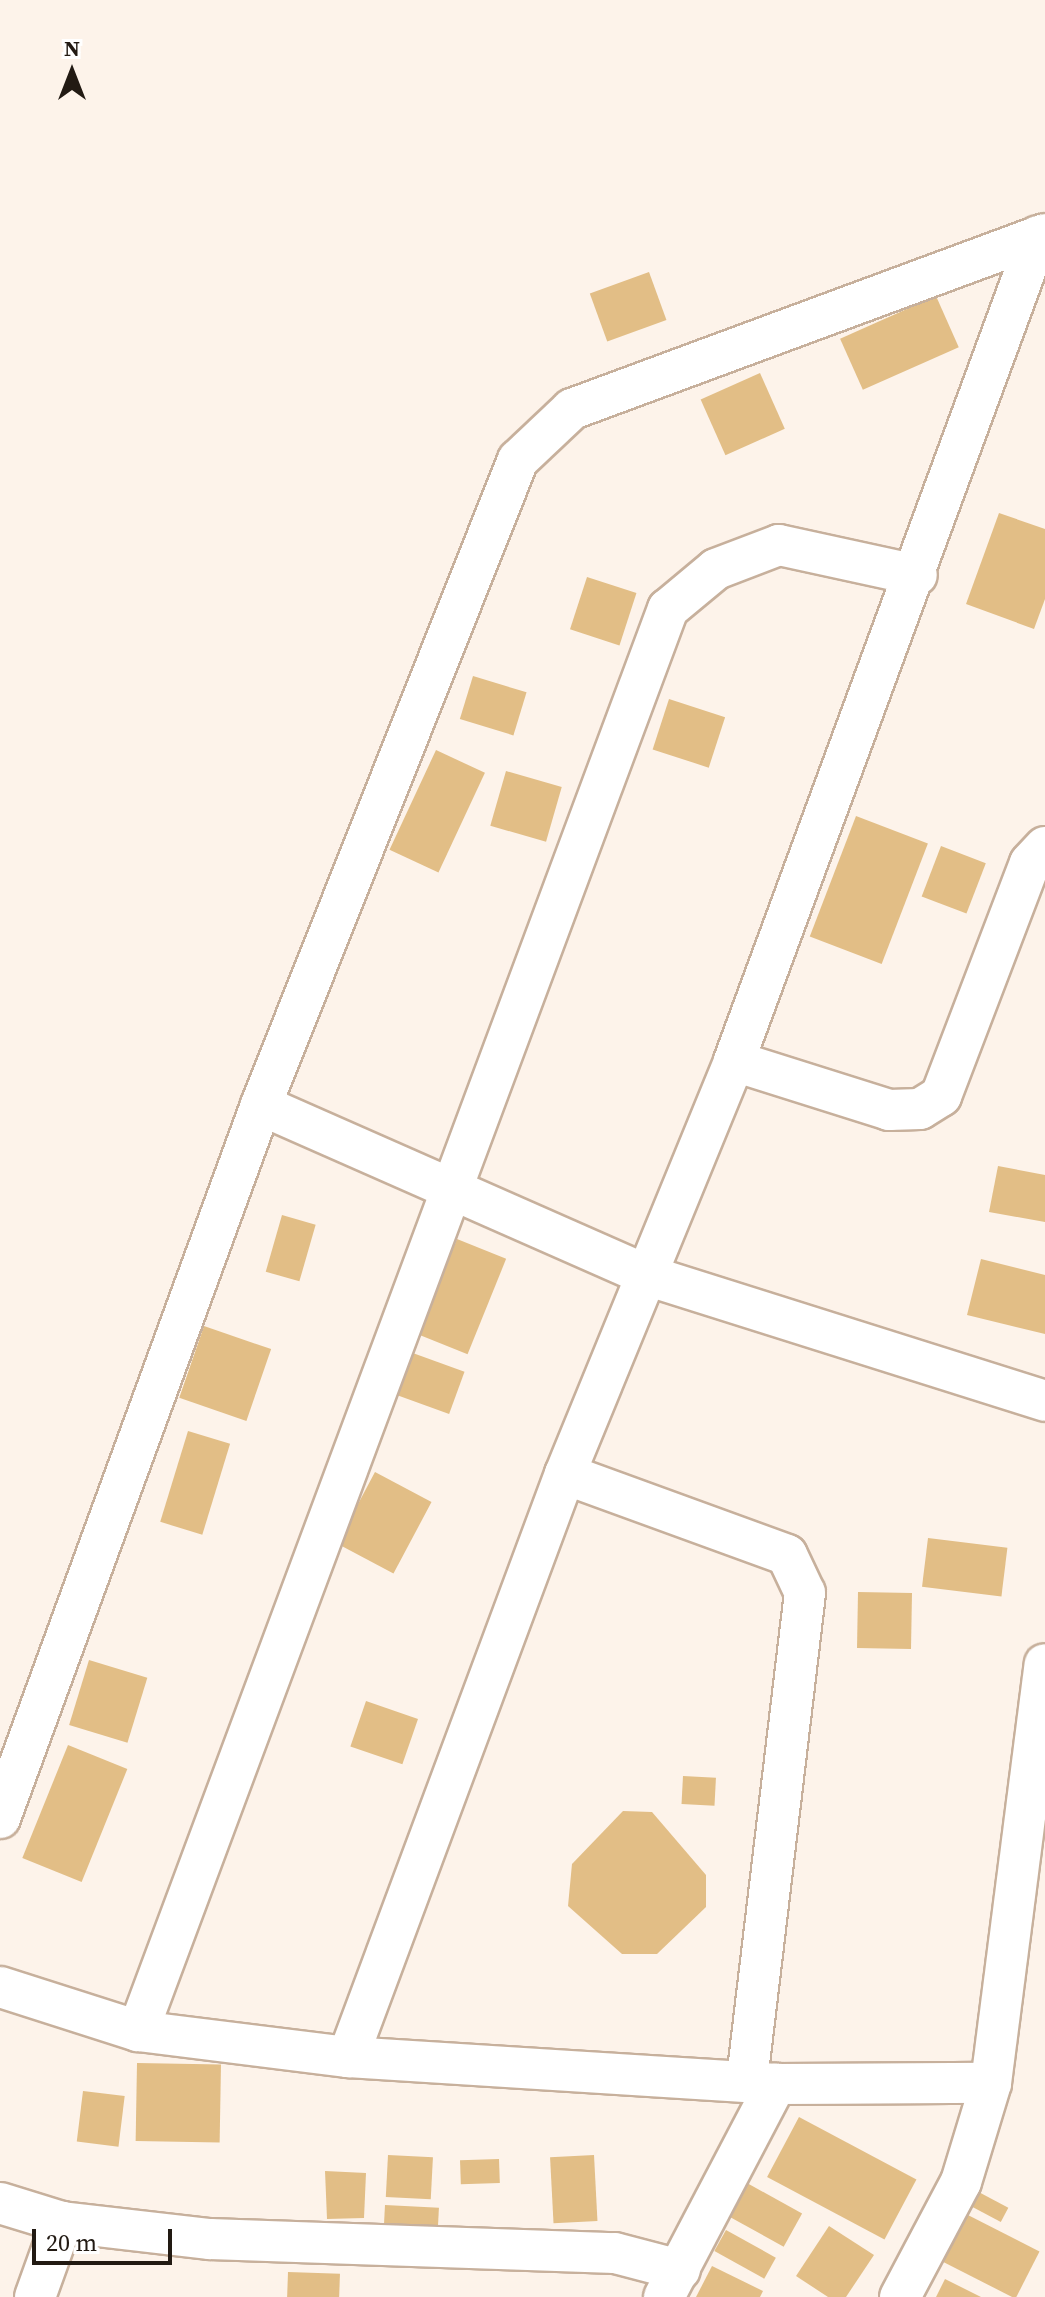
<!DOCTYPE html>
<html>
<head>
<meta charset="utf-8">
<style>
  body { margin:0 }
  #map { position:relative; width:1045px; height:2297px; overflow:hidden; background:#fdf3ea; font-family:"Source Serif 4",serif }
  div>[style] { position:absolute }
  .building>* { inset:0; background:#e2be86; transform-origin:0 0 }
  .roads { filter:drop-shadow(2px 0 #c7b09c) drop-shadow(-2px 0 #c7b09c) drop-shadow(0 2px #c7b09c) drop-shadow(0 -2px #c7b09c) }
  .street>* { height:40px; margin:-20px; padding:0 20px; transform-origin:20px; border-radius:20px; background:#fff }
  span { translate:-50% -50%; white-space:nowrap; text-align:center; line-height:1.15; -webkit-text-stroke:7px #fff; paint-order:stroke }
  .north { position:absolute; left:32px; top:32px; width:80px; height:80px; -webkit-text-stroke:6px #fff; paint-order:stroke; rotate:0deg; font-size:22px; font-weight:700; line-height:32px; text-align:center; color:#221a13 }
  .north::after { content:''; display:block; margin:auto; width:28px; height:36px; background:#221a13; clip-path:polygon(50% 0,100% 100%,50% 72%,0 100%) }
  .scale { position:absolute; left:32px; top:2229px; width:140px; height:36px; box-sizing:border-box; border:4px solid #221a13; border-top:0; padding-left:10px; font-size:24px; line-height:28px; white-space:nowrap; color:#221a13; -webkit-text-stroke:6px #fff; paint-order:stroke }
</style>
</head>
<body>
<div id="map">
  <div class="building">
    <i style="left:649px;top:272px;width:51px;height:63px;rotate:70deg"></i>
    <i style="left:936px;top:296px;width:56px;height:105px;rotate:66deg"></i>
    <i style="left:760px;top:373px;width:61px;height:65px;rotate:66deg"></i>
    <i style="clip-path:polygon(999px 513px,1045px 529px,1045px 599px,1034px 629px,966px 604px)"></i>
    <i style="left:587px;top:577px;width:52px;height:55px;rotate:18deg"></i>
    <i style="left:473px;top:676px;width:56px;height:45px;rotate:17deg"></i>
    <i style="left:669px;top:699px;width:59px;height:53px;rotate:18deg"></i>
    <i style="left:436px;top:750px;width:54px;height:110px;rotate:25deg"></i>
    <i style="left:506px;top:771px;width:58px;height:57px;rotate:16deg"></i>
    <i style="left:856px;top:816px;width:77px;height:129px;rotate:21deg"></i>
    <i style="left:941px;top:846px;width:48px;height:54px;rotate:21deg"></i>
    <i style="clip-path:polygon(998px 1166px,1045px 1175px,1045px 1222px,989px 1212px)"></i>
    <i style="left:282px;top:1215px;width:35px;height:59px;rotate:16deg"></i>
    <i style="left:457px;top:1239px;width:53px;height:103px;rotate:22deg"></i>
    <i style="clip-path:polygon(981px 1259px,1045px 1275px,1045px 1334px,967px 1315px)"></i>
    <i style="left:204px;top:1326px;width:71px;height:76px;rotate:19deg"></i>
    <i style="left:410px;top:1352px;width:58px;height:45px;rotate:20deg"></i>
    <i style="left:188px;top:1431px;width:44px;height:95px;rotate:17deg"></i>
    <i style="left:375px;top:1472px;width:64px;height:81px;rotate:28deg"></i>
    <i style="left:928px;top:1538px;width:80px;height:49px;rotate:7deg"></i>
    <i style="left:858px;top:1592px;width:54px;height:56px;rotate:1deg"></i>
    <i style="left:89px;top:1660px;width:61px;height:68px;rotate:17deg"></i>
    <i style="left:366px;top:1701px;width:55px;height:48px;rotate:19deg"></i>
    <i style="left:68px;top:1745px;width:64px;height:122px;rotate:22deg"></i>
    <i style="left:683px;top:1776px;width:33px;height:28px;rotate:3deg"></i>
    <i style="clip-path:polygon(623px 1811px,652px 1812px,706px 1875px,706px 1907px,657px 1954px,622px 1954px,568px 1906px,572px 1864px)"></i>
    <i style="left:137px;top:2063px;width:84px;height:78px;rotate:1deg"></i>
    <i style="left:83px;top:2091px;width:42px;height:51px;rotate:7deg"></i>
    <i style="left:799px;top:2117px;width:133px;height:68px;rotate:28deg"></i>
    <i style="left:388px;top:2155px;width:45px;height:42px;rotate:3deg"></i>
    <i style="left:594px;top:2155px;width:66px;height:44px;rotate:87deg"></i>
    <i style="left:499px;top:2159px;width:24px;height:39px;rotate:88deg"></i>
    <i style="clip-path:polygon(325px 2171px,366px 2173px,364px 2218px,327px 2219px)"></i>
    <i style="left:747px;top:2183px;width:63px;height:38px;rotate:29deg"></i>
    <i style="left:973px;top:2189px;width:40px;height:16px;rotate:28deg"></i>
    <i style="left:385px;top:2205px;width:54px;height:20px;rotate:3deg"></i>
    <i style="left:962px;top:2212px;width:87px;height:53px;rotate:27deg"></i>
    <i style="clip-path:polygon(829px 2226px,874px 2255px,846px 2297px,828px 2297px,796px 2276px)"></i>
    <i style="left:726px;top:2230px;width:57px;height:24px;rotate:29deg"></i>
    <i style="clip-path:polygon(712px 2266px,763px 2291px,760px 2297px,696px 2297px)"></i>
    <i style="left:288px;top:2272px;width:52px;height:25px;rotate:2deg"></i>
    <i style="clip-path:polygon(945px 2279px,981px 2297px,936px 2297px)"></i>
  </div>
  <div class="roads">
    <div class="street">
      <i style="left:734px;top:1061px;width:163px;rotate:17.5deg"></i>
      <i style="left:889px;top:1110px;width:31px;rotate:-2deg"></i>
      <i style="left:920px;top:1109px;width:25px;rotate:-32deg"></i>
      <i style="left:941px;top:1096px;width:249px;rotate:-69.1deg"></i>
      <i style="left:1030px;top:863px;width:22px;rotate:-47deg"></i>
      <i style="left:261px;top:1105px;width:421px;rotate:23.8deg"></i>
      <i style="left:646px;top:1275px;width:418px;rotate:17.5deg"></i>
      <i style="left:565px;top:1474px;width:236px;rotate:20deg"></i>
      <i style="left:787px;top:1555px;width:42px;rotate:64.7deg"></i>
      <i style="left:805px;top:1593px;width:491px;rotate:96.8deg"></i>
      <i style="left:0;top:1818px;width:759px;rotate:-69.89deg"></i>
      <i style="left:261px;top:1105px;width:694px;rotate:-68.28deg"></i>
      <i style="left:518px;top:460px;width:74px;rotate:-43.4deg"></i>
      <i style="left:572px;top:409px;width:504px;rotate:-20.3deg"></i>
      <i style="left:0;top:1987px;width:145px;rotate:17.7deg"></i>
      <i style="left:138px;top:2031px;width:212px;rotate:7.1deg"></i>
      <i style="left:348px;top:2057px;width:429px;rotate:3.6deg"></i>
      <i style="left:776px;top:2084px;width:215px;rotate:-0.3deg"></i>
      <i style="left:138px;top:2031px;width:1518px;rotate:-69.56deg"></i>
      <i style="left:668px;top:609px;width:62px;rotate:-39.8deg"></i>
      <i style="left:716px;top:569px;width:67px;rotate:-20.9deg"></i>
      <i style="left:779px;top:545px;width:141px;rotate:12.3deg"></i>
      <i style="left:348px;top:2057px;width:622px;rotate:-69.58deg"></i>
      <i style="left:565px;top:1474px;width:446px;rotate:-67.7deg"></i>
      <i style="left:734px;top:1061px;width:879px;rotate:-69.77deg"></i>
      <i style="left:0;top:2203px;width:65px;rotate:17deg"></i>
      <i style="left:62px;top:2222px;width:149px;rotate:6.6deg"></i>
      <i style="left:210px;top:2239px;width:405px;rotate:2deg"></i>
      <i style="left:615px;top:2253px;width:67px;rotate:14.7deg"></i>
      <i style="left:35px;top:2297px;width:80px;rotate:-70.2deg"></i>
      <i style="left:664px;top:2297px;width:241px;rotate:-62.3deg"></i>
      <i style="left:900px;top:2297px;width:130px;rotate:-62.1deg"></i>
      <i style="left:961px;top:2182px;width:103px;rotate:-73.1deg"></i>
      <i style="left:991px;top:2083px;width:422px;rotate:-82.7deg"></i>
    </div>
  </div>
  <div class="north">N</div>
  <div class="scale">20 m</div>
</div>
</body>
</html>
